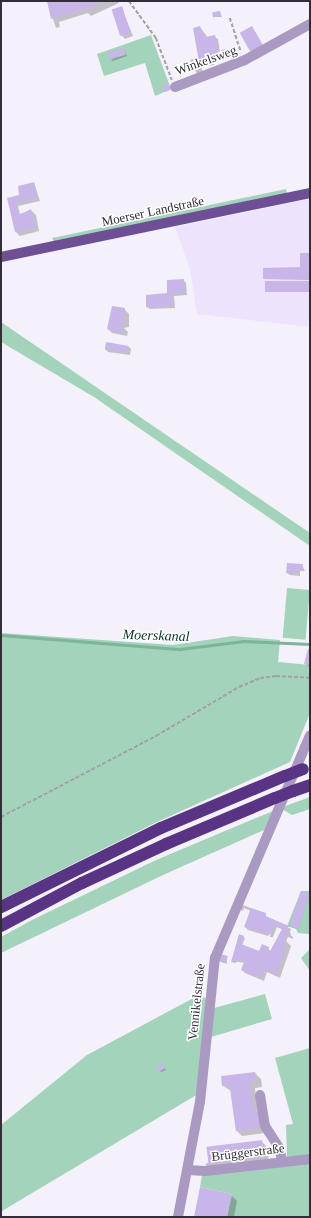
<!DOCTYPE html>
<html>
<head>
<meta charset="utf-8">
<style>
  body { margin:0 }
  #map { position:relative; width:311px; height:1218px; overflow:hidden; background:#f5f1fb; font-family:"Times New Roman",serif }
  div>[style] { position:absolute }
  .built>* { inset:0; background:#ede3fd }
  .green>* { inset:0; background:#a3d3ba; transform-origin:0 0 }
  .shadow>* { inset:0; background:#0003; transform-origin:0 0 }
  .stream>* { height:2.5px; margin:-1.25px; padding:0 1.25px; transform-origin:1.25px; border-radius:1.25px; background:#7cb599 }
  .building>* { inset:0; background:#c9b6e8; transform-origin:0 0 }
  .path>* { height:1.5px; margin-top:-0.75px; transform-origin:0; background:repeating-linear-gradient(90deg,#a39fa9 0 4px,transparent 0 6px) }
  .minor>* { height:10px; margin:-5px; padding:0 5px; transform-origin:5px; border-radius:5px; background:#aa9ac2 }
  .major>* { height:10px; margin:-5px; padding:0 5px; transform-origin:5px; border-radius:5px; background:#6e4f95 }
  .highway>* { height:12px; margin:-6px; padding:0 6px; transform-origin:6px; border-radius:6px; background:#593384 }
  .highway-bridge>* { height:12px; margin:-6px; padding:0 6px; transform-origin:6px; border-radius:6px; background:#593384 }
  span { translate:-50% -50%; white-space:nowrap; text-align:center; line-height:1.15; -webkit-text-stroke:3px #fff; paint-order:stroke }
  .street-label { font-size:13px; color:#322e38 }
  .water-label { font-size:14px; color:#023522; font-style:italic }
  .frame { position:absolute; inset:0; border:2px solid #322e38; pointer-events:none }
</style>
</head>
<body>
<div id="map">
  <div class="built">
    <i style="clip-path:polygon(310px 199px,310px 327px,197px 314px,190px 269px,175px 227px)"></i>
  </div>
  <div class="green">
    <i style="clip-path:polygon(151px 35px,171px 89px,155px 96px,145px 63px,104px 76px,97px 54px)"></i>
    <i style="clip-path:polygon(286px 189px,287px 194px,54px 242px,52px 238px)"></i>
    <i style="clip-path:polygon(1px 322px,310px 533px,310px 546px,94px 397px,1px 342px)"></i>
    <i style="left:287px;top:588px;width:23px;height:50px;rotate:5deg"></i>
    <i style="clip-path:polygon(1px 633px,173px 645px,233px 636px,280px 640px,278px 662px,310px 665px,310px 713px,290px 762px,157px 822px,1px 900px)"></i>
    <i style="clip-path:polygon(310px 797px,310px 809px,292px 815px,280px 808px)"></i>
    <i style="clip-path:polygon(273px 811px,264px 830px,163px 875px,1px 953px,1px 937px,32px 920px,156px 860px)"></i>
    <i style="clip-path:polygon(301px 891px,310px 891px,310px 971px,301px 958px,309px 950px,309px 934px,298px 933px,296px 929px,287px 926px)"></i>
    <i style="clip-path:polygon(265px 994px,272px 1019px,211px 1037px,214px 1008px)"></i>
    <i style="clip-path:polygon(199px 995px,207px 999px,198px 1094px,2px 1211px,1px 1125px,87px 1055px)"></i>
    <i style="clip-path:polygon(310px 1048px,310px 1155px,287px 1157px,286px 1125px,293px 1124px,275px 1058px)"></i>
    <i style="clip-path:polygon(310px 1162px,310px 1217px,227px 1217px,232px 1194px,200px 1187px,202px 1175px)"></i>
  </div>
  <div class="shadow">
    <i style="clip-path:polygon(47px 1px,119px 1px,119px 3px,91px 16px,88px 13px,59px 22px,60px 27px,56px 28px)"></i>
    <i style="clip-path:polygon(121px 7px,133px 36px,125px 39px,122px 36px)"></i>
    <i style="clip-path:polygon(220px 12px,222px 17px,214px 17px)"></i>
    <i style="clip-path:polygon(200px 27px,208px 38px,215px 37px,218px 39px,221px 59px,213px 60px,214px 65px,205px 66px,199px 61px,203px 72px,197px 74px,190px 60px,196px 58px,200px 62px)"></i>
    <i style="left:252px;top:27px;width:23px;height:13px;rotate:59deg"></i>
    <i style="clip-path:polygon(124px 49px,127px 56px,113px 61px,111px 60px)"></i>
    <i style="clip-path:polygon(34px 183px,40px 201px,18px 206px,20px 214px,31px 210px,36px 215px,39px 231px,20px 236px,16px 232px,8px 198px,21px 196px)"></i>
    <i style="clip-path:polygon(310px 254px,310px 292px,266px 292px,310px 282px,310px 280px,264px 279px,301px 268px)"></i>
    <i style="clip-path:polygon(183px 280px,186px 283px,187px 295px,174px 296px,175px 308px,150px 309px,147px 307px,168px 294px)"></i>
    <i style="clip-path:polygon(124px 309px,129px 314px,129px 327px,124px 328px,128px 332px,127px 336px,112px 333px,108px 329px)"></i>
    <i style="clip-path:polygon(128px 346px,131px 349px,130px 355px,108px 352px,105px 349px)"></i>
    <i style="clip-path:polygon(302px 565px,305px 571px,300px 571px,300px 576px,290px 575px,287px 573px)"></i>
    <i style="clip-path:polygon(310px 650px,310px 667px,305px 664px)"></i>
    <i style="clip-path:polygon(309px 895px,298px 929px,289px 926px)"></i>
    <i style="clip-path:polygon(243px 905px,266px 914px,266px 916px,291px 929px,289px 934px,293px 937px,293px 939px,288px 937px,286px 941px,291px 946px,280px 978px,267px 972px,264px 981px,245px 973px,242px 970px,245px 963px,232px 961px,239px 935px,245px 938px,242px 946px,260px 953px,262px 945px,271px 951px,283px 929px,277px 927px,273px 937px,270px 937px,273px 924px,268px 936px,248px 930px,245px 927px,251px 911px,244px 908px,243px 911px,240px 910px)"></i>
    <i style="clip-path:polygon(227px 957px,227px 964px,219px 961px)"></i>
    <i style="clip-path:polygon(163px 1066px,166px 1070px,161px 1072px,160px 1071px)"></i>
    <i style="clip-path:polygon(255px 1073px,261px 1079px,262px 1087px,255px 1088px,258px 1114px,265px 1133px,242px 1136px,236px 1130px,231px 1091px,223px 1086px)"></i>
    <i style="clip-path:polygon(261px 1141px,267px 1147px,269px 1163px,211px 1170px,205px 1164px)"></i>
    <i style="clip-path:polygon(231px 1195px,237px 1201px,234px 1217px,195px 1217px)"></i>
  </div>
  <div class="stream">
    <i style="left:1px;top:635px;width:180px;rotate:4.5deg"></i>
    <i style="left:180px;top:649px;width:64px;rotate:-7.2deg"></i>
    <i style="left:243px;top:641px;width:67px;rotate:2.6deg"></i>
  </div>
  <div class="building">
    <i style="clip-path:polygon(47px 1px,102px 1px,96px 3px,97px 6px,51px 19px)"></i>
    <i style="left:122px;top:6px;width:28px;height:11px;rotate:72deg"></i>
    <i style="left:220px;top:11px;width:5px;height:8px;rotate:79deg"></i>
    <i style="clip-path:polygon(200px 26px,202px 34px,205px 34px,206px 37px,215px 35px,219px 56px,199px 62px,193px 28px)"></i>
    <i style="left:252px;top:26px;width:21px;height:14px;rotate:61deg"></i>
    <i style="left:124px;top:48px;width:7px;height:17px;rotate:74deg"></i>
    <i style="left:225px;top:49px;width:9px;height:4px;rotate:77deg"></i>
    <i style="clip-path:polygon(168px 83px,170px 90px,165px 92px,162px 85px)"></i>
    <i style="clip-path:polygon(34px 182px,38px 198px,16px 203px,19px 215px,31px 209px,36px 227px,15px 232px,7px 198px,19px 195px,18px 186px)"></i>
    <i style="clip-path:polygon(300px 253px,310px 253px,310px 279px,263px 279px,263px 268px,300px 267px)"></i>
    <i style="clip-path:polygon(184px 279px,185px 293px,172px 294px,173px 306px,146px 307px,146px 295px,167px 293px,167px 280px)"></i>
    <i style="left:265px;top:281px;width:45px;height:11px"></i>
    <i style="clip-path:polygon(112px 306px,125px 308px,125px 323px,121px 322px,120px 326px,124px 327px,123px 333px,107px 329px)"></i>
    <i style="left:106px;top:342px;width:22px;height:7px;rotate:10deg"></i>
    <i style="clip-path:polygon(287px 563px,303px 564px,302px 569px,297px 569px,297px 573px,286px 573px)"></i>
    <i style="clip-path:polygon(308px 649px,310px 649px,310px 665px,304px 664px)"></i>
    <i style="left:301px;top:891px;width:9px;height:37px;rotate:18deg"></i>
    <i style="clip-path:polygon(251px 908px,266px 913px,265px 916px,289px 926px,286px 931px,291px 933px,290px 937px,285px 935px,283px 939px,287px 941px,283px 950px,285px 951px,276px 975px,265px 970px,262px 978px,241px 970px,244px 962px,237px 959px,236px 963px,231px 962px,239px 934px,244px 936px,241px 944px,259px 951px,262px 944px,269px 947px,268px 955px,282px 929px,274px 926px,270px 935px,244px 927px)"></i>
    <i style="clip-path:polygon(220px 954px,228px 956px,225px 963px,218px 961px)"></i>
    <i style="left:162px;top:1063px;width:6px;height:7px;rotate:59deg"></i>
    <i style="clip-path:polygon(255px 1072px,257px 1081px,250px 1082px,254px 1112px,258px 1112px,260px 1128px,236px 1131px,230px 1089px,228px 1085px,222px 1086px,221px 1076px)"></i>
    <i style="left:262px;top:1140px;width:17px;height:56px;rotate:83deg"></i>
    <i style="clip-path:polygon(200px 1187px,232px 1194px,227px 1217px,194px 1217px)"></i>
  </div>
  <div class="path">
    <i style="left:129px;top:1px;width:46px;rotate:53.9deg"></i>
    <i style="left:156px;top:38px;width:45px;rotate:69.1deg"></i>
    <i style="left:230px;top:18px;width:35px;rotate:72deg"></i>
    <i style="left:1px;top:817px;width:175px;rotate:-27.6deg"></i>
    <i style="left:156px;top:736px;width:96px;rotate:-30.6deg"></i>
    <i style="left:239px;top:687px;width:23px;rotate:-23deg"></i>
    <i style="left:260px;top:678px;width:16px;rotate:-7deg"></i>
    <i style="left:276px;top:676px;width:34px;rotate:3deg"></i>
  </div>
  <div class="minor">
    <i style="left:175px;top:87px;width:75px;rotate:-21.1deg"></i>
    <i style="left:245px;top:60px;width:74px;rotate:-29deg"></i>
    <i style="left:260px;top:1095px;width:31px;rotate:81deg"></i>
    <i style="left:265px;top:1126px;width:27px;rotate:57deg"></i>
    <i style="left:280px;top:1149px;width:13px;rotate:81deg"></i>
    <i style="left:188px;top:1170px;width:17px;rotate:3deg"></i>
    <i style="left:205px;top:1171px;width:106px;rotate:-6.5deg"></i>
    <i style="left:178px;top:1217px;width:117px;rotate:-79.2deg"></i>
    <i style="left:200px;top:1102px;width:145px;rotate:-84.1deg"></i>
    <i style="left:215px;top:958px;width:242px;rotate:-66.9deg"></i>
  </div>
  <div class="major">
    <i style="left:1px;top:257px;width:316px;rotate:-11.7deg"></i>
  </div>
  <div class="highway">
    <i style="left:293px;top:791px;width:18px;rotate:-19deg"></i>
    <i style="left:1px;top:907px;width:178px;rotate:-26.3deg"></i>
    <i style="left:161px;top:828px;width:134px;rotate:-22.8deg"></i>
    <i style="left:1px;top:926px;width:92px;rotate:-28deg"></i>
    <i style="left:82px;top:883px;width:93px;rotate:-24.9deg"></i>
    <i style="left:166px;top:844px;width:118px;rotate:-22.9deg"></i>
  </div>
  <div class="highway-bridge">
    <i style="left:285px;top:776px;width:19px;rotate:-21deg"></i>
    <i style="left:275px;top:798px;width:19px;rotate:-21deg"></i>
  </div>
  <div class="street-label">
    <span style="left:206px;top:61px;rotate:-20deg">Winkelsweg</span>
    <span style="left:153px;top:212px;rotate:-12deg">Moerser Landstraße</span>
    <span style="left:197px;top:1002px;rotate:-84deg">Vennikelstraße</span>
    <span style="left:248px;top:1153px;rotate:-7deg">Brüggerstraße</span>
  </div>
  <div class="water-label">
    <span style="left:156px;top:636px;rotate:2deg">Moerskanal</span>
  </div>
  <div class="frame"></div>
</div>
</body>
</html>
